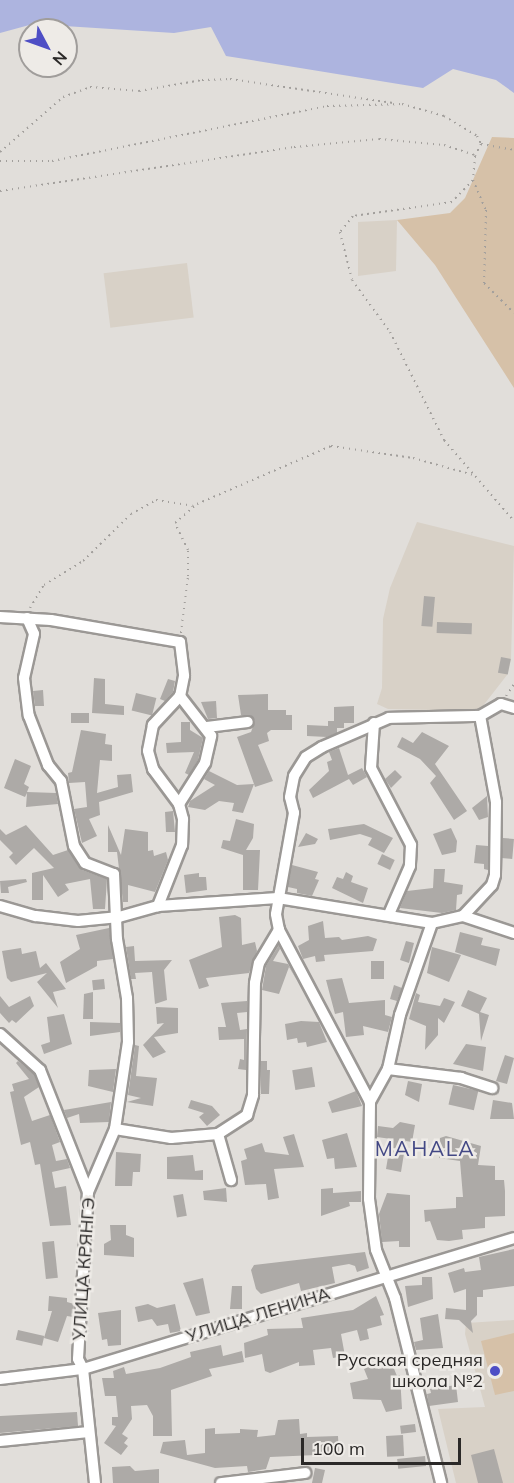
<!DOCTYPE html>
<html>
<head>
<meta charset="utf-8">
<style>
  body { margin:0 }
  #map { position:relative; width:514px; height:1483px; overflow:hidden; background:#e1deda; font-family:Mulish,sans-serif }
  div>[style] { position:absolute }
  .built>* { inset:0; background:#d8d1c7; transform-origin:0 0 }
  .green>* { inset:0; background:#d6c1a8 }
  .water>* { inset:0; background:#adb4df }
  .building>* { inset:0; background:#adaaa7; transform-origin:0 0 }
  .path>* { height:2px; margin-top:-1px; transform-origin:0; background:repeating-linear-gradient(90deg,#a29f9c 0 1.5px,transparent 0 6px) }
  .roads { filter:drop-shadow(2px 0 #9b9895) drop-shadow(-2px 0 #9b9895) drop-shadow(0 2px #9b9895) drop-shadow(0 -2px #9b9895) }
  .minor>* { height:10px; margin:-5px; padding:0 5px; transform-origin:5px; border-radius:5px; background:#fff }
  .dots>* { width:16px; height:16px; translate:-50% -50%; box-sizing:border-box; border:3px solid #eeebe7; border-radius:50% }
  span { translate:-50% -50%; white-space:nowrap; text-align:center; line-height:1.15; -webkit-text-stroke:5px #eeebe7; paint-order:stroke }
  .street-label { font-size:18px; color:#2b2928 }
  .poi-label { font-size:18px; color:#2b2928 }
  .right { translate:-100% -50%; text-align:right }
  .quarter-label { font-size:21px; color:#434885; letter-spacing:1.5px }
  .north { position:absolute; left:18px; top:18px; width:60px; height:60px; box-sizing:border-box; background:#eeebe7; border:2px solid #a09d9b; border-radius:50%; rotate:131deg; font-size:16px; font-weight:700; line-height:24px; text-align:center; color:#2b2928 }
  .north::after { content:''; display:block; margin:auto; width:21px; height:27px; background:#4e4ec5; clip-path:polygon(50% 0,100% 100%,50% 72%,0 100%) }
  .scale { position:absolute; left:301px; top:1438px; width:160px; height:27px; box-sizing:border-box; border:3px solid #2b2928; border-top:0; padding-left:8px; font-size:18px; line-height:21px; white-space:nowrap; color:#2b2928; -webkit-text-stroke:4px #eeebe7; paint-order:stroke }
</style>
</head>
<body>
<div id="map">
  <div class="built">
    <i style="clip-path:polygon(397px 220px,396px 271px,358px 276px,358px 222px)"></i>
    <i style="left:187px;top:263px;width:55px;height:84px;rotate:83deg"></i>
    <i style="clip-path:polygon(417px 522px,514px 546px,511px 659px,507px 675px,479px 711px,388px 709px,377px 704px,382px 688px,383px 619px,390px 588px)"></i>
    <i style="clip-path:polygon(514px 1320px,514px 1483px,456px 1483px,438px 1409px,485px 1407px,465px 1334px,466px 1323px)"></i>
  </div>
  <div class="green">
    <i style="clip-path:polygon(492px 137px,514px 138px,514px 388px,435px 265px,397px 220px,450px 213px,465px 198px)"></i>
    <i style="clip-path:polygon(514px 1333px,514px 1391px,495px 1395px,481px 1341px)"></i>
  </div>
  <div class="water">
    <i style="clip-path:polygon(0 0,514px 0,514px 93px,496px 80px,453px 69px,423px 88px,226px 56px,211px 27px,174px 33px,33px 24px,0 33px)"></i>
  </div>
  <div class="building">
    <i style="left:424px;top:596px;width:11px;height:30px;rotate:5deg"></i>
    <i style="left:437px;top:622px;width:35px;height:11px;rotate:2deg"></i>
    <i style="left:501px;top:657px;width:10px;height:16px;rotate:11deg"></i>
    <i style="clip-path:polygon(94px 678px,105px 679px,105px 704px,124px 706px,124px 715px,92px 713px)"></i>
    <i style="clip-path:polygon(168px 679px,175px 681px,173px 692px,165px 701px,160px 699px)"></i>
    <i style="clip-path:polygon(43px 690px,44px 706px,35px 706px,33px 691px)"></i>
    <i style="left:136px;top:693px;width:21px;height:18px;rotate:14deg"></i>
    <i style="clip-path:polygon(268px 694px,268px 710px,286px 710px,286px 715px,292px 715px,292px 730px,271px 730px,267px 733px,269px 741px,258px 745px,273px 781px,255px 787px,254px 784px,243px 813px,232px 811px,234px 803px,219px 801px,205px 810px,188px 807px,190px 801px,215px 785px,204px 779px,209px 771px,237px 785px,254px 784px,237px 737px,251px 732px,255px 721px,250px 715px,241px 715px,238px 695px)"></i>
    <i style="clip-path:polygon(216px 701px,217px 718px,208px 719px,201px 702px)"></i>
    <i style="clip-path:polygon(354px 706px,354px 723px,344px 723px,344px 728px,337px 728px,337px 733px,327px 737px,307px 736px,307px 725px,328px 726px,328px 721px,334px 721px,334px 707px)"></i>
    <i style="left:71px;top:713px;width:18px;height:10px"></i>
    <i style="clip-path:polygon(181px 722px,190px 722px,190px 730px,203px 738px,198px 760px,189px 775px,185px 773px,194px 752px,167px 753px,166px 743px,181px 742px)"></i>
    <i style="clip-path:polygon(81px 730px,106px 734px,105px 744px,112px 745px,112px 761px,100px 760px,97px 793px,118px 787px,117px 775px,131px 774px,133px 792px,99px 802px,100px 815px,89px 819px,97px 836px,82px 843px,74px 809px,87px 807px,85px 782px,69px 783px,68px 773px,72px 772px)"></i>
    <i style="clip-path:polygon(422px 732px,449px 746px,435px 764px,467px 811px,454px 820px,430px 783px,436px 776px,420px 759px,397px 747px,402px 737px,413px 743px)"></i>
    <i style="clip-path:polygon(339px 748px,348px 775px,362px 768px,367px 777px,353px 785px,349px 779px,313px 798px,309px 790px,329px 771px,327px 762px,332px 760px,329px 752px)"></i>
    <i style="clip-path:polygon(15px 759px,31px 766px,24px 784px,29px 787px,27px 792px,56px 793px,58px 804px,26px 807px,27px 793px,25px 797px,4px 788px)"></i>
    <i style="clip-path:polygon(395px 770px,402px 777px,391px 788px,385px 779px)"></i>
    <i style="clip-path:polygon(487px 796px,488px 817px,479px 820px,472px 808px)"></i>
    <i style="clip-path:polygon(173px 811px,175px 832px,166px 832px,165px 812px)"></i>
    <i style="clip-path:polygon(236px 819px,254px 824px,253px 838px,246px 850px,260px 850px,258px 890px,243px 890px,243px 855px,221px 848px,223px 840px,230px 841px)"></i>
    <i style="clip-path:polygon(364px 824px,393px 838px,384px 853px,368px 845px,372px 838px,360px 834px,330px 840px,328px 829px)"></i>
    <i style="clip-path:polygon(26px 825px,53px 855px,68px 850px,82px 870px,107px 879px,105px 909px,93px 909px,90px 879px,65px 884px,69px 890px,58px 897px,43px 875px,43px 900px,32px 900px,32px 873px,54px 868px,34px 848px,16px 865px,9px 857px,13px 853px,0 840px,0 829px,6px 835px)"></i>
    <i style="clip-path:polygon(108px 825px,121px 855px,125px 829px,148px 832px,148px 851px,153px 850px,154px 856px,166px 852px,168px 860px,155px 892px,128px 885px,128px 902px,123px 902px,117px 852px,108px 852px)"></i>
    <i style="clip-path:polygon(451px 828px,457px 841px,456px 852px,442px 855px,433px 834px)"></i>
    <i style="clip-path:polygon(306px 833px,318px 839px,315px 844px,298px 847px)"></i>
    <i style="left:503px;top:838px;width:11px;height:20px;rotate:5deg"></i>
    <i style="clip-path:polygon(476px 845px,488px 846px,488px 870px,484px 869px,484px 864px,474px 863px)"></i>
    <i style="left:382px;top:854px;width:14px;height:11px;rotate:25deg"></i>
    <i style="clip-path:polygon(292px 865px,318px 872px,315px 879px,319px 880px,312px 896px,297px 893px,297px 889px,288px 887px)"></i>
    <i style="clip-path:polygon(434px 869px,445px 869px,444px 882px,463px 885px,462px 894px,457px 895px,456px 910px,442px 913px,400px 908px,407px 891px,433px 888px)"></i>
    <i style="clip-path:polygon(346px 872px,353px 876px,351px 882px,368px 888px,363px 903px,332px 888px,337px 877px,343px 879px)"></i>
    <i style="clip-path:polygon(199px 873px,199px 877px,206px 877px,207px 890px,186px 893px,184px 875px)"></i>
    <i style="clip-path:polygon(26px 879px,27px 882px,8px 887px,9px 893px,1px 893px,0 881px)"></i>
    <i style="clip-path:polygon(235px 915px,241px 918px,242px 945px,255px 942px,257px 951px,249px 973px,206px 978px,209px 986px,199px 989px,189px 960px,222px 947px,219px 917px)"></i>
    <i style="clip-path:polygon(323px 921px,325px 938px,339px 937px,342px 940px,368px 936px,377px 939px,373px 951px,324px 955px,325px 961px,316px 962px,315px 956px,303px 959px,298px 946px,309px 940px,308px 926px)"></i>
    <i style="clip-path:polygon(109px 928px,113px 959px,97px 961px,97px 966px,66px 983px,60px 962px,80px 949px,76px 935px)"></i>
    <i style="clip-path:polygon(460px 932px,483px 938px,481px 945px,500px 949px,496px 966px,455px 952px)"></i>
    <i style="clip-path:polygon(406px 941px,414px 943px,409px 963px,400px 960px)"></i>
    <i style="clip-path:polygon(279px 945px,280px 949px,273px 961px,288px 964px,298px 982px,289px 967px,279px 994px,262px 990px,266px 966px)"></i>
    <i style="clip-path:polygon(134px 946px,135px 961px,172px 960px,164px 970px,167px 1000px,155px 1004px,152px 972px,135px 973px,136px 979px,131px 979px,126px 947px)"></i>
    <i style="clip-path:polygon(432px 947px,461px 955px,449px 982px,427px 973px)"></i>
    <i style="clip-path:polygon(21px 948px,22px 954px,36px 951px,40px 968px,46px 963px,66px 989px,53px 992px,58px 1008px,37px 982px,47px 973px,11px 982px,7px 978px,2px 951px)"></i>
    <i style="left:371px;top:961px;width:13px;height:18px"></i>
    <i style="clip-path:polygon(342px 978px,349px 1003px,385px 1000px,385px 1015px,392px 1017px,388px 1032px,363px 1026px,364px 1035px,346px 1037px,343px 1012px,335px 1014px,326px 980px)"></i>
    <i style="left:104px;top:979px;width:10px;height:12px;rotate:84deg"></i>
    <i style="clip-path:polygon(394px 985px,402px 988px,397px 1001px,390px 999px)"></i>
    <i style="clip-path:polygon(468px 990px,487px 998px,480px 1012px,489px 1015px,481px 1041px,479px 1014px,461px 1006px)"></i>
    <i style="clip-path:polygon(93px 992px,93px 1019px,83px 1019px,84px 994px)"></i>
    <i style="clip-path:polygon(416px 993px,420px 995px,418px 1002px,440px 1006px,444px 998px,455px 1002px,444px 1023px,438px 1018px,438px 1035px,425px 1050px,426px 1026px,409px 1019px)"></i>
    <i style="clip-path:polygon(0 996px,9px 1007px,30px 996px,34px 1006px,16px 1023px,12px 1020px,9px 1023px,0 1013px)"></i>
    <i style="clip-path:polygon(247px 1001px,247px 1012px,237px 1013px,240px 1030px,247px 1029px,246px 1070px,238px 1069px,240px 1059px,244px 1060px,244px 1039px,219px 1040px,218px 1027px,226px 1027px,221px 1003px)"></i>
    <i style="clip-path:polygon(156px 1007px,178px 1008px,178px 1033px,154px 1037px,166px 1052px,153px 1058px,143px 1045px,164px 1023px,157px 1024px)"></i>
    <i style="clip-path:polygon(64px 1014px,72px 1044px,44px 1054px,41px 1045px,50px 1042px,47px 1017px)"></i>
    <i style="clip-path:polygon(301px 1021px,319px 1022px,327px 1042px,307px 1047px,306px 1042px,298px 1043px,297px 1038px,287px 1040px,285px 1024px)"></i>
    <i style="clip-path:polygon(90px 1022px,120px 1023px,120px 1032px,90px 1036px)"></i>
    <i style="clip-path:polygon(466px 1044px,486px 1047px,483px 1071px,453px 1064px)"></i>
    <i style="clip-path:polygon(135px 1045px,139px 1046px,136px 1076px,157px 1078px,153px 1106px,127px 1102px,141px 1098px,128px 1095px)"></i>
    <i style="clip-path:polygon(505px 1055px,514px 1058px,507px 1084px,496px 1081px)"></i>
    <i style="clip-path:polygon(18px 1061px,34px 1074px,39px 1087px,24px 1097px,32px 1121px,50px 1115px,60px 1142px,52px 1145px,56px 1161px,67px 1159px,70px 1168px,52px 1172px,55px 1188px,66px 1186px,71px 1225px,50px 1226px,40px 1164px,35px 1165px,30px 1142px,21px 1145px,10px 1092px,14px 1091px,12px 1084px,29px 1079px,16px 1063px)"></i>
    <i style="clip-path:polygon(261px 1061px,267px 1061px,267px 1070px,270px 1070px,269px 1094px,261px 1094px)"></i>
    <i style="left:312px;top:1067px;width:20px;height:20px;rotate:81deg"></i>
    <i style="clip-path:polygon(116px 1069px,113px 1092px,88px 1086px,89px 1070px)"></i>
    <i style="clip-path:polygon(408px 1081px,422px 1084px,419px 1102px,405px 1095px)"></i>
    <i style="left:453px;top:1085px;width:26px;height:20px;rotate:13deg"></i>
    <i style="clip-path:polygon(356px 1091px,362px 1106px,332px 1113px,328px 1102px)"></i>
    <i style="clip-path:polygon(191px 1100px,212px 1106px,220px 1115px,207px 1126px,199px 1117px,204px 1113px,188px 1108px)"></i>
    <i style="clip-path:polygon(493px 1100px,512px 1103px,514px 1119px,490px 1119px)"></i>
    <i style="clip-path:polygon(111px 1102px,109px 1122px,80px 1123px,79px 1114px,67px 1118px,64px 1110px)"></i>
    <i style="clip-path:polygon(400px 1122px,415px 1125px,412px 1142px,406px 1141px,401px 1172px,386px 1169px,391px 1139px,377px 1137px,378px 1126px,393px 1128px)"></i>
    <i style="clip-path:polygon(347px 1133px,357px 1167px,335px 1169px,334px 1158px,327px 1159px,322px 1140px)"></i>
    <i style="clip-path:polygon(294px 1134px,304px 1167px,274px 1169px,279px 1198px,268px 1200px,266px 1184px,245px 1185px,241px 1161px,247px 1159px,244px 1149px,262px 1143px,265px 1152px,289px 1155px,283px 1137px)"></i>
    <i style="clip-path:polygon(446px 1136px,481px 1146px,478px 1165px,495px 1166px,495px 1180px,504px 1180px,505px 1191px,505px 1216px,485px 1217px,485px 1228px,462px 1230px,463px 1239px,449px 1241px,437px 1240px,430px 1221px,425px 1222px,424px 1210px,456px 1208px,456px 1197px,463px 1197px,460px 1161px,439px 1158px,440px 1138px)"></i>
    <i style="clip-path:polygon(116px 1152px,141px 1154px,140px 1172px,133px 1172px,132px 1186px,115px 1186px)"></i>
    <i style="clip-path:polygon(193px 1155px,195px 1171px,203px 1170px,203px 1180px,167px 1179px,167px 1157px)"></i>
    <i style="clip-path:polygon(226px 1188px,227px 1202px,204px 1200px,203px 1191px)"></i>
    <i style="clip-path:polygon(333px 1188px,333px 1193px,361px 1191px,361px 1202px,349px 1202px,350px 1206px,321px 1216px,321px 1189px)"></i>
    <i style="clip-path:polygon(387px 1193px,410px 1195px,410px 1247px,399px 1247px,399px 1241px,382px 1242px,379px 1214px)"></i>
    <i style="left:183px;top:1194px;width:22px;height:10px;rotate:80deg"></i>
    <i style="clip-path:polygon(110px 1225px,126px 1225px,126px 1235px,134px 1238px,134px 1257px,104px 1255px,104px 1244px,111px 1240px)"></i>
    <i style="left:54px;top:1241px;width:37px;height:12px;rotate:84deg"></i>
    <i style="clip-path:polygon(514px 1249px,514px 1286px,483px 1290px,483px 1297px,477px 1297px,477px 1315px,471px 1321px,473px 1333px,459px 1320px,445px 1319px,446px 1308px,466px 1310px,466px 1289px,454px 1293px,448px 1273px,464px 1268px,465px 1272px,481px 1270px,479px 1257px)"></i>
    <i style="clip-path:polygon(365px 1252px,369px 1268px,357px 1272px,355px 1266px,349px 1264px,332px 1267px,335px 1283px,301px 1291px,299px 1283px,261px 1294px,256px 1289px,251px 1270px,254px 1265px)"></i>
    <i style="clip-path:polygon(422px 1277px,432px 1277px,433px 1299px,408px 1307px,405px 1286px,422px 1285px)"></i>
    <i style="clip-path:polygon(203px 1278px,210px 1313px,196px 1316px,183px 1283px)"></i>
    <i style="clip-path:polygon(232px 1286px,242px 1286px,242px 1309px,230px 1309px)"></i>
    <i style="clip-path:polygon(49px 1296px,67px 1298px,67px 1302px,74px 1304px,73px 1317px,67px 1316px,58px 1342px,44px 1338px,52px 1311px,48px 1311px)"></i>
    <i style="clip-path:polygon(376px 1296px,384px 1315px,380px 1316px,382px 1325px,367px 1329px,369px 1339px,360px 1341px,357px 1330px,341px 1334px,345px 1356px,333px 1358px,331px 1348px,313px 1350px,315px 1365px,299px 1366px,299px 1362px,270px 1373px,265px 1371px,262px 1354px,245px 1358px,244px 1343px,268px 1335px,267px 1329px,303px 1328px,301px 1318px,353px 1310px)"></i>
    <i style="clip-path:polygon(148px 1304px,157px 1308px,175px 1304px,181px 1331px,170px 1333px,168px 1324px,157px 1326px,152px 1319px,138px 1322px,135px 1307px)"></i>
    <i style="clip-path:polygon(121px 1310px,121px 1345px,108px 1346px,107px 1339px,102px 1340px,98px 1313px)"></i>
    <i style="clip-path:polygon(438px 1314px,443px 1348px,416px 1350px,414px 1342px,423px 1340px,420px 1318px)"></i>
    <i style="left:18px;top:1330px;width:27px;height:10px;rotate:13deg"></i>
    <i style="clip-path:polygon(221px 1345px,223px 1356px,242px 1351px,244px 1362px,209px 1369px,212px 1376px,171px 1390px,172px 1436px,153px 1436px,153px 1416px,147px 1405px,131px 1406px,132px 1419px,122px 1434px,128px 1438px,124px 1443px,128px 1446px,121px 1455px,104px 1443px,116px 1426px,112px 1425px,112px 1417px,118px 1417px,116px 1396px,105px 1396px,102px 1378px,114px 1378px,113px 1371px,124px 1367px,126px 1374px,160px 1368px,191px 1357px,190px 1352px)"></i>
    <i style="clip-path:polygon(376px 1364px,378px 1369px,392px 1364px,397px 1376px,400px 1375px,402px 1409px,386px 1412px,381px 1400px,353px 1399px,350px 1383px,368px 1379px,364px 1369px)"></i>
    <i style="clip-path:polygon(456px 1385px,458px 1402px,429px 1406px,427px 1394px,431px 1393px,430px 1389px)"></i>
    <i style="clip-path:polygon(77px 1412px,78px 1426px,0 1433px,0 1416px)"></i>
    <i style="clip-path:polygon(299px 1419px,300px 1434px,307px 1433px,307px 1437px,338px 1436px,339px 1454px,270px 1457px,266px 1469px,248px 1472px,247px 1466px,215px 1468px,160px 1453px,163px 1442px,185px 1440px,187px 1455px,205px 1453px,205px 1429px,215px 1428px,215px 1434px,240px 1433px,240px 1429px,258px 1430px,257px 1437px,275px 1435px,278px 1420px)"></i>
    <i style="left:415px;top:1424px;width:8px;height:15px;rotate:83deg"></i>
    <i style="left:403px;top:1435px;width:21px;height:17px;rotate:87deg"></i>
    <i style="clip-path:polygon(494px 1449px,503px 1483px,478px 1483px,471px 1455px)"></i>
    <i style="left:425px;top:1456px;width:10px;height:28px;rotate:84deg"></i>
    <i style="clip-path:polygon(130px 1466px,135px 1471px,159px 1469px,159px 1483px,113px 1483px,112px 1467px)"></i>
    <i style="clip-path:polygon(315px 1468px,325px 1470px,322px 1483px,312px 1483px)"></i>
  </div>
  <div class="path">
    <i style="left:481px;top:144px;width:13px;rotate:117deg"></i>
    <i style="left:475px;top:156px;width:24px;rotate:95deg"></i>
    <i style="left:473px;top:180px;width:30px;rotate:134deg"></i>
    <i style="left:452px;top:202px;width:100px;rotate:172deg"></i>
    <i style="left:353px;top:216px;width:21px;rotate:129deg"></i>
    <i style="left:340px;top:232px;width:49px;rotate:76deg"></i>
    <i style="left:352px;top:280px;width:64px;rotate:53.8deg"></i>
    <i style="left:390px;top:332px;width:121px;rotate:63.4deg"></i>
    <i style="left:444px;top:440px;width:107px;rotate:49.2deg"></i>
    <i style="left:481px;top:144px;width:34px;rotate:10deg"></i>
    <i style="left:0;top:152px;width:84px;rotate:-41.1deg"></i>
    <i style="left:63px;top:97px;width:29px;rotate:-20deg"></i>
    <i style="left:90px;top:87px;width:49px;rotate:4.7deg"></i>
    <i style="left:139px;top:91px;width:64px;rotate:-9.9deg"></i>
    <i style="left:202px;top:80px;width:28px;rotate:-2deg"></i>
    <i style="left:230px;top:79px;width:165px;rotate:8.4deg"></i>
    <i style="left:0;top:161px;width:52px"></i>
    <i style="left:52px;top:161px;width:280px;rotate:-11.3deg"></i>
    <i style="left:327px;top:106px;width:75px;rotate:-1.5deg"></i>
    <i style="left:402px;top:104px;width:44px;rotate:15.9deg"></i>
    <i style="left:444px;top:116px;width:39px;rotate:31deg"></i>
    <i style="left:477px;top:136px;width:9px;rotate:63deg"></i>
    <i style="left:473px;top:180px;width:33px;rotate:67deg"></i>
    <i style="left:486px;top:210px;width:73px;rotate:91.6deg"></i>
    <i style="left:484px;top:283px;width:42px;rotate:45deg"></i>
    <i style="left:0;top:191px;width:297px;rotate:-8.5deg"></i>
    <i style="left:294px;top:147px;width:85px;rotate:-5.4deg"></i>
    <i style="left:379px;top:139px;width:65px;rotate:5.3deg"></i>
    <i style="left:444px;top:145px;width:32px;rotate:18deg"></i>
    <i style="left:30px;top:608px;width:27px;rotate:-59deg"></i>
    <i style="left:44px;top:585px;width:46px;rotate:-31.6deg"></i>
    <i style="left:83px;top:561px;width:67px;rotate:-44.4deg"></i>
    <i style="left:131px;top:514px;width:29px;rotate:-29deg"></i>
    <i style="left:156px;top:500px;width:37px;rotate:9deg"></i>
    <i style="left:181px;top:633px;width:57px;rotate:-83deg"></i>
    <i style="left:188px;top:576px;width:26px;rotate:-90deg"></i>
    <i style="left:188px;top:550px;width:30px;rotate:-116deg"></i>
    <i style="left:175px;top:523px;width:29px;rotate:-41deg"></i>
    <i style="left:197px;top:504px;width:146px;rotate:-23.4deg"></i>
    <i style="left:331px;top:446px;width:83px;rotate:8.3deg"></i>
    <i style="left:413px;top:458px;width:66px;rotate:15.7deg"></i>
    <i style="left:506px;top:696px;width:14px;rotate:-56deg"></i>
  </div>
  <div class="roads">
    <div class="minor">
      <i style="left:0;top:617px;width:51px;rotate:3.4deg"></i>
      <i style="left:51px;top:620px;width:131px;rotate:9.7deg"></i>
      <i style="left:180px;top:642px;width:34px;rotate:83deg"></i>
      <i style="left:184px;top:676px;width:20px;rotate:101deg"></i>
      <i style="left:180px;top:696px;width:40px;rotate:133deg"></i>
      <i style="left:153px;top:725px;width:26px;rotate:101deg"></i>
      <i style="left:148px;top:751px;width:19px;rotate:74deg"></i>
      <i style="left:153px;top:769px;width:44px;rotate:53.4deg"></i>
      <i style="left:179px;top:804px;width:16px;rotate:75deg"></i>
      <i style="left:183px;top:819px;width:26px;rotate:92deg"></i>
      <i style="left:182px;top:845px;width:66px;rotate:111.5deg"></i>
      <i style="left:27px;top:618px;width:17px;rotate:66deg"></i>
      <i style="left:34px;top:634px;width:45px;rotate:102.8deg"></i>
      <i style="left:24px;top:678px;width:38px;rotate:83deg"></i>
      <i style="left:29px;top:716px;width:53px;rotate:68.8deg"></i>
      <i style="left:48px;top:765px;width:21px;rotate:51deg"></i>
      <i style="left:61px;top:781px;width:66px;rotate:78.7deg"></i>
      <i style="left:74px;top:846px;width:20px;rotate:57deg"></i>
      <i style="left:85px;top:863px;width:31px;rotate:21deg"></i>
      <i style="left:114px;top:874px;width:65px;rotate:87.4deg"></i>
      <i style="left:117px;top:939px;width:60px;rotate:80.4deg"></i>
      <i style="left:127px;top:998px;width:44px;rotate:88.7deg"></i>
      <i style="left:128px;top:1042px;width:88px;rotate:98.5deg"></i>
      <i style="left:115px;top:1129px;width:69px;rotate:113.2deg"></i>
      <i style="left:88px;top:1192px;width:15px;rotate:94deg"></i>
      <i style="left:87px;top:1207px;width:152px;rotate:93.4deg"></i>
      <i style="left:78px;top:1359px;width:11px;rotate:63deg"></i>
      <i style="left:83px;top:1369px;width:115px;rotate:84deg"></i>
      <i style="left:480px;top:716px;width:24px;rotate:-30deg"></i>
      <i style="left:501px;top:704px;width:14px;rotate:17deg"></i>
      <i style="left:374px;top:723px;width:45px;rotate:93.8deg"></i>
      <i style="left:371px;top:768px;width:87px;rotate:62.5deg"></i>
      <i style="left:411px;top:845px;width:21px;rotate:93deg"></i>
      <i style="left:410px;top:866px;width:52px;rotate:113.6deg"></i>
      <i style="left:207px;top:727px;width:41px;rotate:-7deg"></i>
      <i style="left:179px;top:804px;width:49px;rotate:-57.6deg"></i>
      <i style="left:205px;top:763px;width:28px;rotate:-77deg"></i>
      <i style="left:211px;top:736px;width:51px;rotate:-127.8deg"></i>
      <i style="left:0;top:906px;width:37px;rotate:16deg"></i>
      <i style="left:36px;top:916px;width:42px;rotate:6.8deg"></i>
      <i style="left:78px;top:921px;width:41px;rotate:-5.6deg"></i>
      <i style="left:119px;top:917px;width:41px;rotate:-15.8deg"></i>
      <i style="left:158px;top:906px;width:120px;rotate:-3.8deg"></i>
      <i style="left:278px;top:898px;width:156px;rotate:9.2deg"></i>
      <i style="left:432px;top:923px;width:32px;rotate:-13deg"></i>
      <i style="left:463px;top:916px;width:54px;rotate:18.4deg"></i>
      <i style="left:463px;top:916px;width:42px;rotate:-46.9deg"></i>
      <i style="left:492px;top:885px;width:10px;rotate:-73deg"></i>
      <i style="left:495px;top:875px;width:73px;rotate:-89.2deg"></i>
      <i style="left:496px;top:802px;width:87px;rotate:-100.5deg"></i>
      <i style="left:432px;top:923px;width:97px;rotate:109.2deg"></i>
      <i style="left:400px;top:1015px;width:55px;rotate:102.5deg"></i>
      <i style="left:388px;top:1069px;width:38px;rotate:119deg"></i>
      <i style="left:370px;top:1102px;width:97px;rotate:90.6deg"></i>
      <i style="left:369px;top:1199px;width:51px;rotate:82.2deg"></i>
      <i style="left:376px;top:1250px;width:52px;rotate:68.4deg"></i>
      <i style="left:395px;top:1298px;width:191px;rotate:76deg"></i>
      <i style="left:0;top:1034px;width:54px;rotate:42deg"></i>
      <i style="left:40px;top:1070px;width:131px;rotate:68.5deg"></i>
      <i style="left:388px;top:1069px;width:74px;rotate:7deg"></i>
      <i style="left:461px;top:1078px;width:33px;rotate:18deg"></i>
      <i style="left:370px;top:1102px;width:195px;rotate:-117.9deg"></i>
      <i style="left:279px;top:930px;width:16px;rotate:-101deg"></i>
      <i style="left:276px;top:914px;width:103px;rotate:-79.9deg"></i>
      <i style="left:294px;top:813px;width:16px;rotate:-104deg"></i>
      <i style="left:290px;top:797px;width:21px;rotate:-79deg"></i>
      <i style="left:294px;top:776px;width:22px;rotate:-58deg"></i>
      <i style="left:306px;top:757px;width:19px;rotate:-32deg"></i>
      <i style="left:322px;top:747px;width:73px;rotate:-23.4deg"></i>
      <i style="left:389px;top:718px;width:91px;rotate:-1.3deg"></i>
      <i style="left:115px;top:1129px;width:57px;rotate:9.1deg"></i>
      <i style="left:171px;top:1138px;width:47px;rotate:-4.9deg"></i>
      <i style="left:218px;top:1134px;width:35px;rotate:-33deg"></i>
      <i style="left:247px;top:1115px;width:21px;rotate:-73deg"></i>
      <i style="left:253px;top:1095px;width:112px;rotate:-89deg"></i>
      <i style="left:255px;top:983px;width:20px;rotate:-79deg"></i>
      <i style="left:259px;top:963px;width:39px;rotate:-59deg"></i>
      <i style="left:218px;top:1134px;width:48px;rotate:74.2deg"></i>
      <i style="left:0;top:1379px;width:84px;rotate:-6.9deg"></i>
      <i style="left:83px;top:1369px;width:450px;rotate:-16.9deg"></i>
      <i style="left:0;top:1441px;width:89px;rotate:-5.8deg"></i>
      <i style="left:221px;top:1483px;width:85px;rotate:-6.8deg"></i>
    </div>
  </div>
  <div class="dots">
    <i style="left:495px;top:1371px;background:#4e4ec5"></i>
  </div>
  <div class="street-label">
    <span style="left:84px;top:1269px;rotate:-86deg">УЛИЦА КРЯНГЭ</span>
    <span style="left:258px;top:1315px;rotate:-17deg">УЛИЦА ЛЕНИНА</span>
  </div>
  <div class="poi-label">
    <span class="right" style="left:483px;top:1371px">Русская средняя<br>школа №2</span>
  </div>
  <div class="quarter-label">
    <span style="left:425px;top:1148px">MAHALA</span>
  </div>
  <div class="north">N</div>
  <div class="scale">100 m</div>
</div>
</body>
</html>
